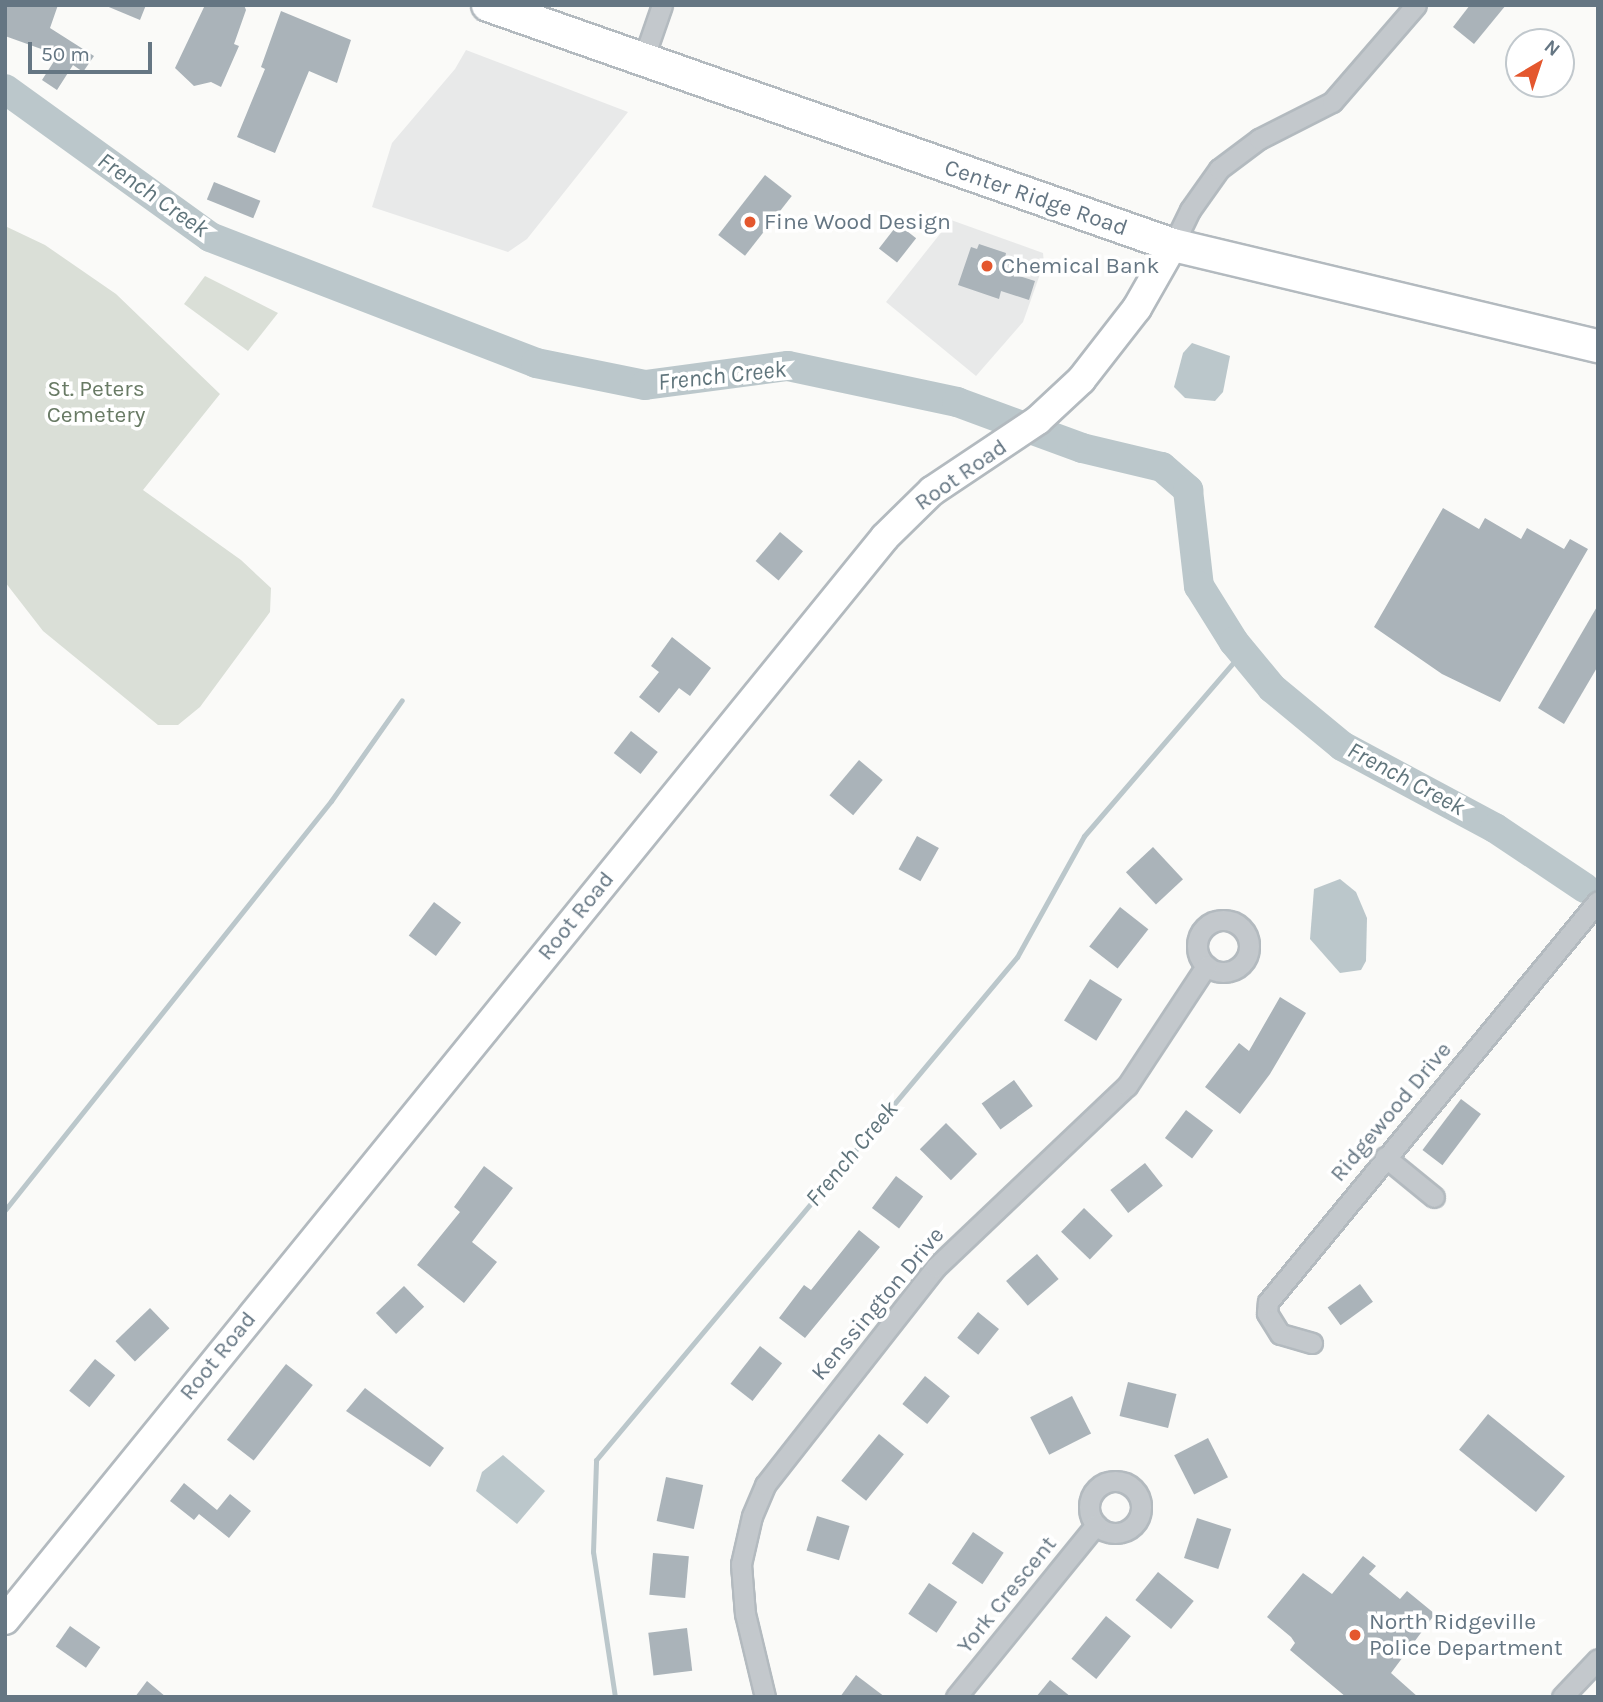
<!DOCTYPE html>
<html>
<head>
<meta charset="utf-8">
<style>
  body { margin:0 }
  #map { position:relative; width:1603px; height:1702px; overflow:hidden; background:#fafaf8; font-family:Karla,sans-serif }
  div>[style] { position:absolute }
  .built>* { inset:0; background:#e8e9e9 }
  .green>* { inset:0; background:#dadfd7 }
  .water>* { inset:0; background:#bbc7cb }
  .stream>* { height:5px; margin:-2.5px; padding:0 2.5px; transform-origin:2.5px; border-radius:2.5px; background:#bbc7cb }
  .river>* { height:30px; margin:-15px; padding:0 15px; transform-origin:15px; border-radius:15px; background:#bbc7cb }
  .building>* { inset:0; background:#aab3b9; transform-origin:0 0 }
  .roads { filter:drop-shadow(2px 0 #b3babf) drop-shadow(-2px 0 #b3babf) drop-shadow(0 2px #b3babf) drop-shadow(0 -2px #b3babf) }
  .street>* { height:19px; margin:-9.5px; padding:0 9.5px; transform-origin:9.5px; border-radius:9.5px; background:#c3c8cc }
  .street>.ring { margin:-9.5px; padding:0; box-sizing:content-box; background:none; border:19px solid #c3c8cc; border-radius:50% }
  .secondary>* { height:28px; margin:-14px; padding:0 14px; transform-origin:14px; border-radius:14px; background:#fff }
  .primary>* { height:32px; margin:-16px; padding:0 16px; transform-origin:16px; border-radius:16px; background:#fff }
  .dots>* { width:19px; height:19px; translate:-50% -50%; box-sizing:border-box; border:4px solid #fff; border-radius:50% }
  span { translate:-50% -50%; white-space:nowrap; text-align:center; line-height:1.15; -webkit-text-stroke:7px #fff; paint-order:stroke }
  .street-label { font-size:23px; color:#657683 }
  .poi-label { font-size:23px; color:#657683 }
  .left { translate:0 -50%; text-align:left }
  .park-label { font-size:23px; color:#687a64 }
  .water-label { font-size:24px; color:#60757c; font-style:italic }
  .frame { position:absolute; inset:0; border:7px solid #657683; pointer-events:none }
  .north { position:absolute; left:1505px; top:28px; width:70px; height:70px; box-sizing:border-box; background:#fff; border:2px solid #c1c8cd; border-radius:50%; rotate:39deg; font-size:19px; font-weight:700; line-height:28px; text-align:center; color:#657683 }
  .north::after { content:''; display:block; margin:auto; width:24px; height:32px; background:#e4572e; clip-path:polygon(50% 0,100% 100%,50% 72%,0 100%) }
  .scale { position:absolute; left:28px; top:42px; width:124px; height:32px; box-sizing:border-box; border:4px solid #657683; border-top:0; padding-left:9px; font-size:21px; line-height:24px; white-space:nowrap; color:#657683; -webkit-text-stroke:5px #fff; paint-order:stroke }
</style>
</head>
<body>
<div id="map">
  <div class="built">
    <i style="clip-path:polygon(466px 50px,628px 112px,527px 239px,508px 252px,372px 207px,392px 143px,455px 69px)"></i>
    <i style="clip-path:polygon(951px 220px,1043px 253px,1044px 263px,1023px 322px,976px 376px,886px 302px)"></i>
  </div>
  <div class="green">
    <i style="clip-path:polygon(5px 226px,45px 245px,116px 294px,220px 394px,143px 490px,241px 560px,271px 588px,270px 612px,200px 707px,178px 725px,158px 725px,43px 631px,5px 582px)"></i>
    <i style="clip-path:polygon(205px 276px,278px 313px,248px 351px,184px 304px)"></i>
  </div>
  <div class="water">
    <i style="clip-path:polygon(1192px 343px,1230px 356px,1223px 392px,1215px 401px,1185px 398px,1174px 387px,1183px 353px)"></i>
    <i style="clip-path:polygon(1340px 879px,1356px 892px,1367px 918px,1366px 961px,1361px 970px,1340px 973px,1310px 939px,1314px 889px)"></i>
    <i style="clip-path:polygon(503px 1455px,545px 1491px,517px 1524px,476px 1491px,482px 1472px)"></i>
  </div>
  <div class="stream">
    <i style="left:5px;top:1210px;width:523px;rotate:-51.44deg"></i>
    <i style="left:331px;top:801px;width:123px;rotate:-54.9deg"></i>
    <i style="left:615px;top:1697px;width:147px;rotate:-98.6deg"></i>
    <i style="left:593px;top:1552px;width:92px;rotate:-88.1deg"></i>
    <i style="left:596px;top:1460px;width:656px;rotate:-50.07deg"></i>
    <i style="left:1017px;top:957px;width:138px;rotate:-61deg"></i>
    <i style="left:1084px;top:836px;width:243px;rotate:-49.3deg"></i>
  </div>
  <div class="river">
    <i style="left:5px;top:89px;width:253px;rotate:35.8deg"></i>
    <i style="left:210px;top:237px;width:350px;rotate:21.1deg"></i>
    <i style="left:536px;top:363px;width:111px;rotate:11.4deg"></i>
    <i style="left:645px;top:385px;width:144px;rotate:-7.6deg"></i>
    <i style="left:788px;top:366px;width:173px;rotate:12deg"></i>
    <i style="left:957px;top:402px;width:133px;rotate:20.2deg"></i>
    <i style="left:1082px;top:448px;width:82px;rotate:13.4deg"></i>
    <i style="left:1162px;top:467px;width:35px;rotate:41deg"></i>
    <i style="left:1188px;top:490px;width:97px;rotate:83.5deg"></i>
    <i style="left:1199px;top:586px;width:66px;rotate:58deg"></i>
    <i style="left:1234px;top:642px;width:60px;rotate:50.4deg"></i>
    <i style="left:1272px;top:688px;width:91px;rotate:39.6deg"></i>
    <i style="left:1342px;top:746px;width:174px;rotate:28.2deg"></i>
    <i style="left:1495px;top:828px;width:108px;rotate:33.7deg"></i>
  </div>
  <div class="building">
    <i style="clip-path:polygon(5px 5px,58px 5px,50px 28px,94px 56px,83px 72px,73px 65px,57px 90px,42px 80px,58px 55px,5px 36px)"></i>
    <i style="clip-path:polygon(104px 5px,146px 5px,140px 20px)"></i>
    <i style="clip-path:polygon(205px 5px,244px 5px,246px 10px,234px 44px,239px 46px,221px 87px,211px 82px,194px 86px,175px 68px)"></i>
    <i style="clip-path:polygon(1470px 5px,1506px 5px,1474px 44px,1453px 27px)"></i>
    <i style="clip-path:polygon(281px 11px,351px 40px,337px 83px,309px 71px,275px 153px,237px 137px,265px 69px,261px 67px)"></i>
    <i style="left:765px;top:175px;width:34px;height:76px;rotate:38deg"></i>
    <i style="left:214px;top:182px;width:50px;height:19px;rotate:22deg"></i>
    <i style="left:898px;top:224px;width:23px;height:31px;rotate:38deg"></i>
    <i style="clip-path:polygon(979px 244px,1006px 253px,1005px 258px,1011px 260px,1007px 272px,1035px 281px,1029px 300px,1001px 291px,999px 299px,958px 285px,971px 247px,977px 249px)"></i>
    <i style="clip-path:polygon(1443px 508px,1479px 529px,1485px 518px,1521px 539px,1527px 528px,1564px 549px,1570px 539px,1588px 549px,1500px 702px,1442px 674px,1374px 627px)"></i>
    <i style="left:780px;top:532px;width:30px;height:38px;rotate:40deg"></i>
    <i style="clip-path:polygon(1598px 605px,1598px 666px,1564px 724px,1538px 708px)"></i>
    <i style="clip-path:polygon(672px 637px,711px 668px,690px 696px,679px 688px,659px 713px,639px 697px,659px 672px,651px 666px)"></i>
    <i style="left:631px;top:731px;width:34px;height:28px;rotate:38deg"></i>
    <i style="left:859px;top:760px;width:31px;height:46px;rotate:40deg"></i>
    <i style="left:917px;top:836px;width:25px;height:38px;rotate:29deg"></i>
    <i style="left:1153px;top:847px;width:44px;height:37px;rotate:47deg"></i>
    <i style="left:434px;top:902px;width:34px;height:42px;rotate:37deg"></i>
    <i style="left:1120px;top:907px;width:36px;height:50px;rotate:38deg"></i>
    <i style="left:1090px;top:979px;width:38px;height:49px;rotate:32deg"></i>
    <i style="clip-path:polygon(1280px 997px,1306px 1013px,1270px 1074px,1240px 1114px,1205px 1087px,1239px 1043px,1249px 1051px)"></i>
    <i style="left:1014px;top:1080px;width:32px;height:40px;rotate:54deg"></i>
    <i style="left:1461px;top:1099px;width:25px;height:64px;rotate:37deg"></i>
    <i style="left:1186px;top:1110px;width:34px;height:35px;rotate:37deg"></i>
    <i style="left:946px;top:1123px;width:44px;height:37px;rotate:45deg"></i>
    <i style="left:1145px;top:1163px;width:29px;height:44px;rotate:52deg"></i>
    <i style="clip-path:polygon(484px 1166px,513px 1188px,472px 1242px,497px 1262px,464px 1303px,417px 1265px,460px 1212px,454px 1207px)"></i>
    <i style="left:896px;top:1176px;width:34px;height:40px;rotate:37deg"></i>
    <i style="left:1084px;top:1208px;width:40px;height:33px;rotate:44deg"></i>
    <i style="clip-path:polygon(859px 1230px,880px 1247px,805px 1338px,779px 1318px,804px 1285px,811px 1290px)"></i>
    <i style="left:1037px;top:1254px;width:33px;height:41px;rotate:49deg"></i>
    <i style="left:1360px;top:1284px;width:22px;height:40px;rotate:54deg"></i>
    <i style="left:404px;top:1286px;width:29px;height:39px;rotate:46deg"></i>
    <i style="left:150px;top:1308px;width:28px;height:48px;rotate:46deg"></i>
    <i style="left:978px;top:1312px;width:27px;height:33px;rotate:39deg"></i>
    <i style="left:760px;top:1346px;width:28px;height:48px;rotate:38deg"></i>
    <i style="left:95px;top:1359px;width:26px;height:41px;rotate:39deg"></i>
    <i style="left:286px;top:1364px;width:34px;height:96px;rotate:38deg"></i>
    <i style="left:925px;top:1376px;width:32px;height:36px;rotate:39deg"></i>
    <i style="left:1128px;top:1382px;width:50px;height:35px;rotate:14deg"></i>
    <i style="clip-path:polygon(365px 1388px,444px 1448px,430px 1467px,346px 1411px)"></i>
    <i style="left:1072px;top:1396px;width:42px;height:47px;rotate:63deg"></i>
    <i style="left:1488px;top:1414px;width:99px;height:46px;rotate:39deg"></i>
    <i style="left:879px;top:1434px;width:32px;height:60px;rotate:39deg"></i>
    <i style="left:1208px;top:1438px;width:44px;height:38px;rotate:63deg"></i>
    <i style="left:666px;top:1477px;width:38px;height:45px;rotate:12deg"></i>
    <i style="clip-path:polygon(184px 1483px,217px 1510px,230px 1494px,251px 1511px,229px 1538px,199px 1514px,194px 1520px,170px 1501px)"></i>
    <i style="left:817px;top:1516px;width:34px;height:36px;rotate:17deg"></i>
    <i style="left:1197px;top:1518px;width:36px;height:42px;rotate:18deg"></i>
    <i style="left:973px;top:1532px;width:37px;height:38px;rotate:34deg"></i>
    <i style="left:653px;top:1553px;width:36px;height:42px;rotate:5deg"></i>
    <i style="clip-path:polygon(1363px 1556px,1376px 1566px,1369px 1574px,1400px 1599px,1407px 1591px,1435px 1614px,1391px 1673px,1418px 1697px,1346px 1697px,1290px 1650px,1295px 1643px,1291px 1637px,1267px 1617px,1303px 1573px,1332px 1594px)"></i>
    <i style="left:1158px;top:1572px;width:46px;height:36px;rotate:39deg"></i>
    <i style="left:929px;top:1583px;width:34px;height:37px;rotate:34deg"></i>
    <i style="left:1106px;top:1616px;width:32px;height:55px;rotate:39deg"></i>
    <i style="left:70px;top:1626px;width:37px;height:25px;rotate:35deg"></i>
    <i style="left:687px;top:1628px;width:43px;height:39px;rotate:83deg"></i>
    <i style="clip-path:polygon(856px 1675px,885px 1697px,840px 1697px)"></i>
    <i style="clip-path:polygon(1050px 1680px,1071px 1697px,1036px 1697px)"></i>
    <i style="clip-path:polygon(147px 1681px,166px 1697px,135px 1697px)"></i>
  </div>
  <div class="roads">
    <div class="street">
      <i style="left:643px;top:60px;width:58px;rotate:-70.9deg"></i>
      <i style="left:1173px;top:245px;width:39px;rotate:-64deg"></i>
      <i style="left:1190px;top:210px;width:50px;rotate:-54.7deg"></i>
      <i style="left:1219px;top:169px;width:50px;rotate:-36.9deg"></i>
      <i style="left:1259px;top:139px;width:82px;rotate:-26.9deg"></i>
      <i style="left:1332px;top:102px;width:128px;rotate:-49.1deg"></i>
      <i class="ring" style="left:1197px;top:920px;width:33px;height:33px"></i>
      <i style="left:1385px;top:1157px;width:63px;rotate:39.2deg"></i>
      <i style="left:1312px;top:1343px;width:33px;rotate:-164deg"></i>
      <i style="left:1280px;top:1334px;width:25px;rotate:-122deg"></i>
      <i style="left:1267px;top:1313px;width:11px;rotate:-85deg"></i>
      <i style="left:1268px;top:1302px;width:519px;rotate:-50.55deg"></i>
      <i class="ring" style="left:1089px;top:1481px;width:33px;height:33px"></i>
      <i style="left:765px;top:1697px;width:85px;rotate:-103.5deg"></i>
      <i style="left:745px;top:1614px;width:50px;rotate:-94.6deg"></i>
      <i style="left:741px;top:1564px;width:49px;rotate:-77.1deg"></i>
      <i style="left:752px;top:1516px;width:34px;rotate:-67deg"></i>
      <i style="left:765px;top:1485px;width:277px;rotate:-51.9deg"></i>
      <i style="left:936px;top:1267px;width:263px;rotate:-43.5deg"></i>
      <i style="left:1127px;top:1086px;width:144px;rotate:-56.6deg"></i>
      <i style="left:956px;top:1697px;width:222px;rotate:-50.9deg"></i>
      <i style="left:1562px;top:1697px;width:52px;rotate:-46.5deg"></i>
    </div>
    <div class="secondary">
      <i style="left:5px;top:1620px;width:1395px;rotate:-50.9deg"></i>
      <i style="left:885px;top:537px;width:66px;rotate:-44.4deg"></i>
      <i style="left:932px;top:491px;width:128px;rotate:-33.8deg"></i>
      <i style="left:1038px;top:420px;width:59px;rotate:-42.9deg"></i>
      <i style="left:1081px;top:380px;width:91px;rotate:-52.1deg"></i>
      <i style="left:1137px;top:308px;width:73px;rotate:-60.3deg"></i>
    </div>
    <div class="primary">
      <i style="left:488px;top:5px;width:726px;rotate:19.31deg"></i>
      <i style="left:1173px;top:245px;width:437px;rotate:13.4deg"></i>
    </div>
  </div>
  <div class="dots">
    <i style="left:750px;top:222px;background:#e4572e"></i>
    <i style="left:987px;top:266px;background:#e4572e"></i>
    <i style="left:1355px;top:1635px;background:#e4572e"></i>
  </div>
  <div class="street-label">
    <span style="left:1036px;top:198px;rotate:19deg">Center Ridge Road</span>
    <span style="left:961px;top:475px;rotate:-35deg">Root Road</span>
    <span style="left:576px;top:916px;rotate:-51deg">Root Road</span>
    <span style="left:1391px;top:1112px;rotate:-50deg">Ridgewood Drive</span>
    <span style="left:878px;top:1304px;rotate:-50deg">Kenssington Drive</span>
    <span style="left:218px;top:1356px;rotate:-51deg">Root Road</span>
    <span style="left:1007px;top:1595px;rotate:-51deg">York Crescent</span>
  </div>
  <div class="poi-label">
    <span class="left" style="left:764px;top:222px">Fine Wood Design</span>
    <span class="left" style="left:1001px;top:266px">Chemical Bank</span>
    <span class="left" style="left:1369px;top:1635px">North Ridgeville<br>Police Department</span>
  </div>
  <div class="park-label">
    <span style="left:96px;top:402px">St. Peters<br>Cemetery</span>
  </div>
  <div class="water-label">
    <span style="left:153px;top:195px;rotate:35deg">French Creek</span>
    <span style="left:722px;top:376px;rotate:-6deg">French Creek</span>
    <span style="left:1406px;top:779px;rotate:28deg">French Creek</span>
    <span style="left:852px;top:1154px;rotate:-50deg">French Creek</span>
  </div>
  <div class="frame"></div>
  <div class="north">N</div>
  <div class="scale">50 m</div>
</div>
</body>
</html>
